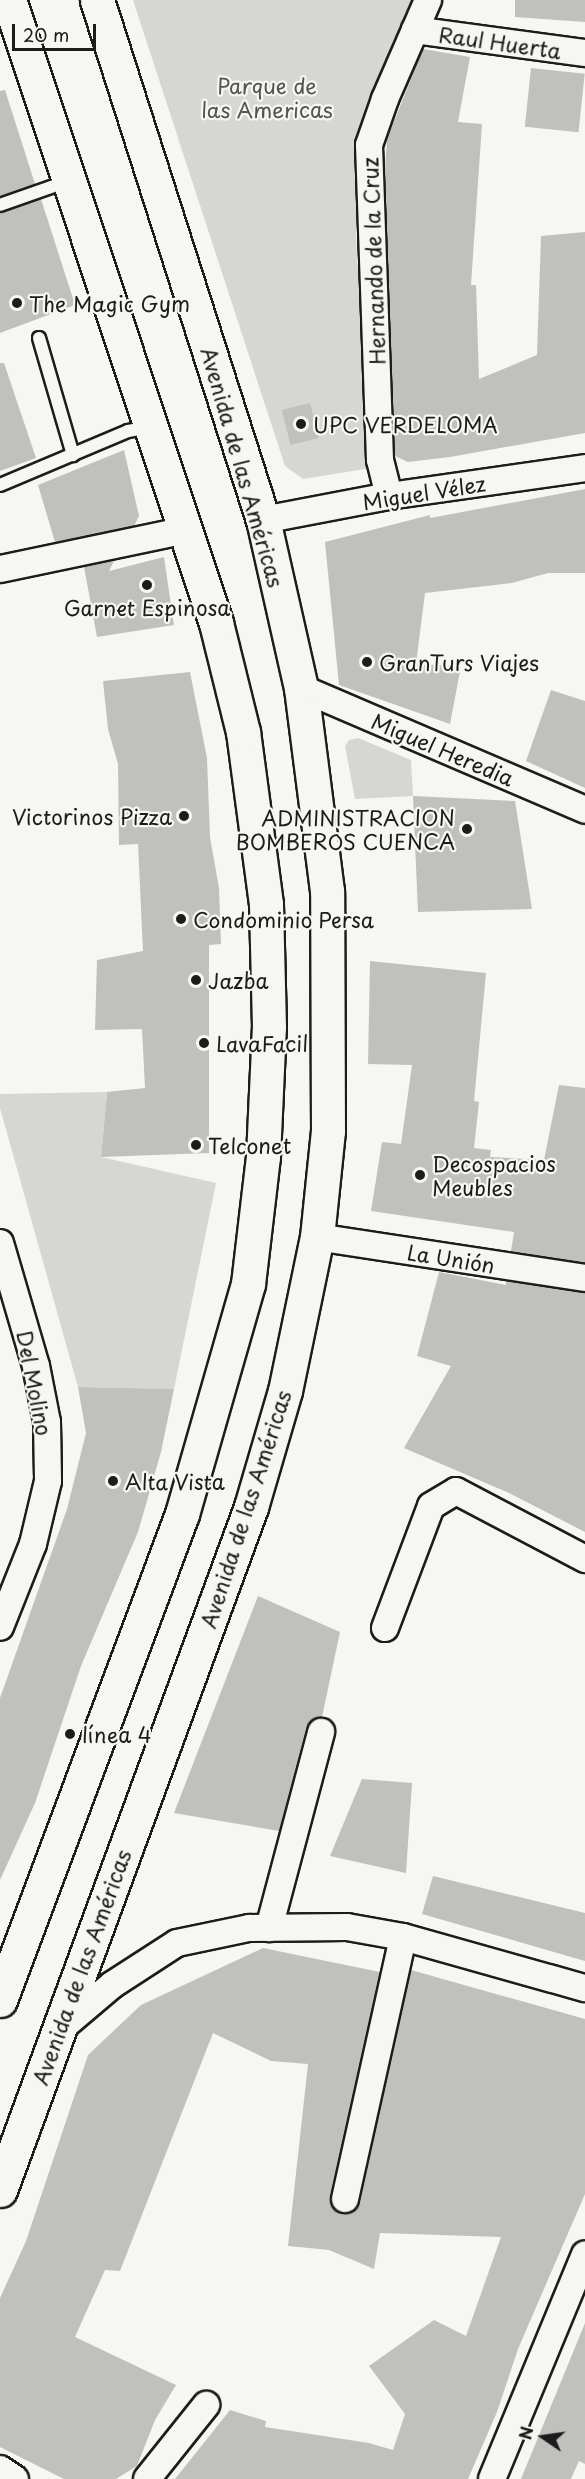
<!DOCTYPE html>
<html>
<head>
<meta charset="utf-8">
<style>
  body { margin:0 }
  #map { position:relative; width:585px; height:2479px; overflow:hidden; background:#f6f6f2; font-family:"Playpen Sans",sans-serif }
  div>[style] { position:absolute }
  .green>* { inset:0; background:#d6d6d2 }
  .building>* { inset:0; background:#c0c0bd; transform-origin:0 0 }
  .roads { filter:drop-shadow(2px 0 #1c1c1c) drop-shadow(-2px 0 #1c1c1c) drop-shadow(0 2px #1c1c1c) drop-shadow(0 -2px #1c1c1c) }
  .service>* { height:12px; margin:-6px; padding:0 6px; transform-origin:6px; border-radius:6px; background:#f6f6f2 }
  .minor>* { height:26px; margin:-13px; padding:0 13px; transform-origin:13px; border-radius:13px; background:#f6f6f2 }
  .primary>* { height:33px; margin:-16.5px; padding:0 16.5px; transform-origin:16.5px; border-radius:16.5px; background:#f6f6f2 }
  .dots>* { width:16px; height:16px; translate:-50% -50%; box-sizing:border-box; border:3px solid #f6f6f2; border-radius:50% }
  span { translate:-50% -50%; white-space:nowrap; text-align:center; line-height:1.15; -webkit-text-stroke:4.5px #f6f6f2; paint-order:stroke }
  .street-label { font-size:21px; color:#1c1c1c }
  .park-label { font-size:21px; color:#545453 }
  .poi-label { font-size:21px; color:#1c1c1c }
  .left { translate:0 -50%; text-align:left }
  .right { translate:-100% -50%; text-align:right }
  .north { position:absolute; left:513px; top:2407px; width:60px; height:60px; -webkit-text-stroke:4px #f6f6f2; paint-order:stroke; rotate:283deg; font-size:16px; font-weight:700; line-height:24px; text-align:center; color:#1c1c1c }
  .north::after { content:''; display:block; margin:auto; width:21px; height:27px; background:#1c1c1c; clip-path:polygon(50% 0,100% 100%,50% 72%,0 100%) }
  .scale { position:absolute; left:12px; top:24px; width:84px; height:27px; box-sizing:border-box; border:3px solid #1c1c1c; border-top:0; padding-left:8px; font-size:18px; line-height:21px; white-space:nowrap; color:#1c1c1c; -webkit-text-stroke:4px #f6f6f2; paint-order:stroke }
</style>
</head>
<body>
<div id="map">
  <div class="green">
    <i style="clip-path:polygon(133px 0,415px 0,362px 118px,356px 240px,371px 468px,303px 479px,285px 466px)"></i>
    <i style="clip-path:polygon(358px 738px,411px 760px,413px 796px,355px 799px,345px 746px,349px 740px)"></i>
    <i style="clip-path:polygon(107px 1092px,101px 1157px,216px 1183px,174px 1389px,78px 1387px,0 1108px,0 1094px)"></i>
  </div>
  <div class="building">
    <i style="clip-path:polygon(515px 0,585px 0,585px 22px,515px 17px)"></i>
    <i style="clip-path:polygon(423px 49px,470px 57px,458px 122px,482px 124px,471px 285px,476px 285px,479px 379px,537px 355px,541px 236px,585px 232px,585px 433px,450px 457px,408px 462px,395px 456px,385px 170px,387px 139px)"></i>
    <i style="left:531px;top:68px;width:54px;height:59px;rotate:6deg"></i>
    <i style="clip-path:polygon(5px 90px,35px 184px,0 196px,0 91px)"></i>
    <i style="clip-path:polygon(41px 199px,75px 305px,0 333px,0 213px)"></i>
    <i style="clip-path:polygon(0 363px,4px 363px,36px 458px,0 471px)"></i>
    <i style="left:310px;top:403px;width:36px;height:29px;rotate:76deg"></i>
    <i style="clip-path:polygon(124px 450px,139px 516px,134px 526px,55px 542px,38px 485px)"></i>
    <i style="clip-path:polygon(585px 489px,585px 573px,548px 573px,512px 583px,425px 593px,416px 664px,461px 666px,450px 724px,339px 685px,325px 542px,430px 515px,430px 518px)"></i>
    <i style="clip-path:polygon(164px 557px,174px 625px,97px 637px,84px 567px,114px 561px,109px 571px)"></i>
    <i style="clip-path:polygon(190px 672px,207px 758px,210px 837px,219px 888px,221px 944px,209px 945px,209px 1153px,101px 1157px,107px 1092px,145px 1088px,142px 1029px,95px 1030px,97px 960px,143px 951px,138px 844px,119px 845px,118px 764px,108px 729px,103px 681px)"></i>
    <i style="clip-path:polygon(551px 690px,585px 701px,585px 788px,526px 761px)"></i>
    <i style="clip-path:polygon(413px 796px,515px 801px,532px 909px,418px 912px)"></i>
    <i style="clip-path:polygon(370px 961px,486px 973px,474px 1101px,479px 1102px,474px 1148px,491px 1150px,490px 1157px,544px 1160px,559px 1085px,585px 1088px,585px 1263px,511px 1251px,514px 1232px,371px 1211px,382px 1142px,401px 1144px,412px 1065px,368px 1064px)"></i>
    <i style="clip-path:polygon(439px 1272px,506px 1285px,506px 1281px,585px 1293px,585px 1532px,509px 1493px,404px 1448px,451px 1366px,417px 1356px)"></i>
    <i style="clip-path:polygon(78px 1387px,174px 1389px,161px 1452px,138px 1532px,81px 1666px,35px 1803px,0 1880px,0 1698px,67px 1509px,86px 1433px)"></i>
    <i style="clip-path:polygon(258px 1596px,340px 1632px,322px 1717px,311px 1721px,306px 1728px,279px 1831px,174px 1813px)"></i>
    <i style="clip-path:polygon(362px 1779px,412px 1783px,406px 1873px,330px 1856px)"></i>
    <i style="clip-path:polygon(433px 1876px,585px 1913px,585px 1961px,422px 1914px)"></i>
    <i style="clip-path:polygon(263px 1948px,380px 1972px,330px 2196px,334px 2210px,342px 2214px,356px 2210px,360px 2202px,411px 1970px,585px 2019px,585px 2194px,518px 2349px,497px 2412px,468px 2479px,175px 2479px,230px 2410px,266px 2421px,265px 2427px,369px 2443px,393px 2450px,405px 2414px,369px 2366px,434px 2320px,466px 2336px,501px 2237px,380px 2233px,374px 2269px,329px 2250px,288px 2246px,308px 2064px,271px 2061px,213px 2033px,120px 2271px,105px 2270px,75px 2337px,176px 2385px,155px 2420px,137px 2466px,116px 2479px,64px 2479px,0 2447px,0 2298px,26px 2241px,88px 2055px,141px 2005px)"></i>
    <i style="clip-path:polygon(585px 2323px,585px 2464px,579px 2461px,571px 2479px,521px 2479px)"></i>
  </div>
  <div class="roads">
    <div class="service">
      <i style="left:0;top:205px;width:72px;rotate:-19.4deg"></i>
      <i style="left:39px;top:338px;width:122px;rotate:73.8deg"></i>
      <i style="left:0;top:485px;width:139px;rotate:-22.9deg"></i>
      <i style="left:128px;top:431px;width:22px;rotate:-10deg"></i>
    </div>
    <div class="minor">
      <i style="left:415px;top:30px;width:172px;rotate:7.7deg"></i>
      <i style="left:389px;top:496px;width:37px;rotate:-104deg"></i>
      <i style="left:380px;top:460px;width:315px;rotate:-92deg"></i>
      <i style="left:369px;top:145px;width:49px;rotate:-70.8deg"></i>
      <i style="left:385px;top:99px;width:108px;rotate:-66.5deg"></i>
      <i style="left:263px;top:520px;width:128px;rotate:-10.8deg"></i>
      <i style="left:389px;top:496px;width:198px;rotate:-8.1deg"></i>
      <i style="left:0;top:569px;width:191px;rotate:-11.8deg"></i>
      <i style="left:301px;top:688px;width:309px;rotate:23.2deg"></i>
      <i style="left:317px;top:1237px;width:271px;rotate:8.7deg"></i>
      <i style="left:0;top:1243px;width:128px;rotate:73.7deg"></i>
      <i style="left:36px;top:1366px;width:57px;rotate:78.9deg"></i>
      <i style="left:47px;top:1422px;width:59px;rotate:89deg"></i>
      <i style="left:48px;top:1481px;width:65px;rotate:103.4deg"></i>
      <i style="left:33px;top:1544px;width:89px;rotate:111.7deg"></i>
      <i style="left:385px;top:1628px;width:130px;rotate:-69.3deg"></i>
      <i style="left:431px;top:1506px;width:29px;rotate:-31deg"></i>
      <i style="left:456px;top:1491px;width:146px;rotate:27.8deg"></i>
      <i style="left:269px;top:1928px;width:203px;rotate:-75.1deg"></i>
      <i style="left:59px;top:2030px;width:70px;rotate:-40.3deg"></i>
      <i style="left:112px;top:1985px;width:77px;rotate:-32.9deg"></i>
      <i style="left:177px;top:1943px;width:74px;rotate:-11.8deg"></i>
      <i style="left:249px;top:1928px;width:98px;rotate:-0.6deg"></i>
      <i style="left:347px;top:1927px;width:57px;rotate:10.1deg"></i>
      <i style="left:403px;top:1937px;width:189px;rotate:15.7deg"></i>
      <i style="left:345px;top:2199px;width:268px;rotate:-77.5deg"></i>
      <i style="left:0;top:2469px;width:18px;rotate:34deg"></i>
      <i style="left:147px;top:2479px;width:95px;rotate:-51.4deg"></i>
      <i style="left:492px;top:2479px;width:243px;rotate:-67.5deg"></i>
    </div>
    <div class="primary">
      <i style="left:0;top:2000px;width:519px;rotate:-69.47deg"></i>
      <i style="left:182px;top:1514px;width:239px;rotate:-74deg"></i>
      <i style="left:248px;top:1284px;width:128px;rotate:-83.3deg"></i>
      <i style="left:263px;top:1157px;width:130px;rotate:-87.4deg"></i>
      <i style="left:269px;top:1027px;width:123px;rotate:-91.4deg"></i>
      <i style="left:266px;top:904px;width:174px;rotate:-97.6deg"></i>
      <i style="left:243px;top:732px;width:112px;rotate:-103.9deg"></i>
      <i style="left:216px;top:623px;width:656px;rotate:-108.38deg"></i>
      <i style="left:0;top:2190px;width:728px;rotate:-69.82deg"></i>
      <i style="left:251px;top:1507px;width:121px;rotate:-73.7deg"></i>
      <i style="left:285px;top:1391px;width:157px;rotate:-78.3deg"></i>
      <i style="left:317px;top:1237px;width:107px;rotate:-84.1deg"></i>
      <i style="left:328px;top:1131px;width:240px;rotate:-90.2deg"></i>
      <i style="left:327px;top:891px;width:205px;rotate:-97.3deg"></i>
      <i style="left:301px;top:688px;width:172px;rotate:-102.7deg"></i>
      <i style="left:263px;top:520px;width:546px;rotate:-107.7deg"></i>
    </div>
  </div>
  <div class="dots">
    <i style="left:17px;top:303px;background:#1c1c1c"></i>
    <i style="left:301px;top:424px;background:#1c1c1c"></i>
    <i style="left:147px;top:585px;background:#1c1c1c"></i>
    <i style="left:367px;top:662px;background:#1c1c1c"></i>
    <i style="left:184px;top:816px;background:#1c1c1c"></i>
    <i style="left:467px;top:829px;background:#1c1c1c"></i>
    <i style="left:181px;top:919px;background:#1c1c1c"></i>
    <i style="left:196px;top:980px;background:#1c1c1c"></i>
    <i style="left:204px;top:1043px;background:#1c1c1c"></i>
    <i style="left:196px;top:1145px;background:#1c1c1c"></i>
    <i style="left:420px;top:1175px;background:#1c1c1c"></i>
    <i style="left:113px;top:1481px;background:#1c1c1c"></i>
    <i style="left:70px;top:1734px;background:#1c1c1c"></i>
  </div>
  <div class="street-label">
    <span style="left:500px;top:42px;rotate:8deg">Raul Huerta</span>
    <span style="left:373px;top:261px;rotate:-92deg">Hernando de la Cruz</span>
    <span style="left:243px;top:467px;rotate:74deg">Avenida de las Américas</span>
    <span style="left:424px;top:492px;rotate:-9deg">Miguel Vélez</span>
    <span style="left:443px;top:749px;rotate:23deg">Miguel Heredia</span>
    <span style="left:451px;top:1258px;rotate:9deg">La Unión</span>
    <span style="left:35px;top:1383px;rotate:79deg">Del Molino</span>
    <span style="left:245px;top:1509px;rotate:-72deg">Avenida de las Américas</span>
    <span style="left:81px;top:1967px;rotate:-70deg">Avenida de las Américas</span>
  </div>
  <div class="park-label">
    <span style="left:267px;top:97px">Parque de<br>las Americas</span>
  </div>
  <div class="poi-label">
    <span class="left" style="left:29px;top:303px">The Magic Gym</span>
    <span class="left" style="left:313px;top:424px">UPC VERDELOMA</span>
    <span style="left:147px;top:607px">Garnet Espinosa</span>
    <span class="left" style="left:379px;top:662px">GranTurs Viajes</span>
    <span class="right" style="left:172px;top:816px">Victorinos Pizza</span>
    <span class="right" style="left:455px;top:829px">ADMINISTRACION<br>BOMBEROS CUENCA</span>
    <span class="left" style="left:193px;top:919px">Condominio Persa</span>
    <span class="left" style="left:208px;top:980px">Jazba</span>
    <span class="left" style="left:216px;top:1043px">LavaFacil</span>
    <span class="left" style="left:208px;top:1145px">Telconet</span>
    <span class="left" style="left:432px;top:1175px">Decospacios<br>Meubles</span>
    <span class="left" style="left:125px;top:1481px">Alta Vista</span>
    <span class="left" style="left:82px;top:1734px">línea 4</span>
  </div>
  <div class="north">N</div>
  <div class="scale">20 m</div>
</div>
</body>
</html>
